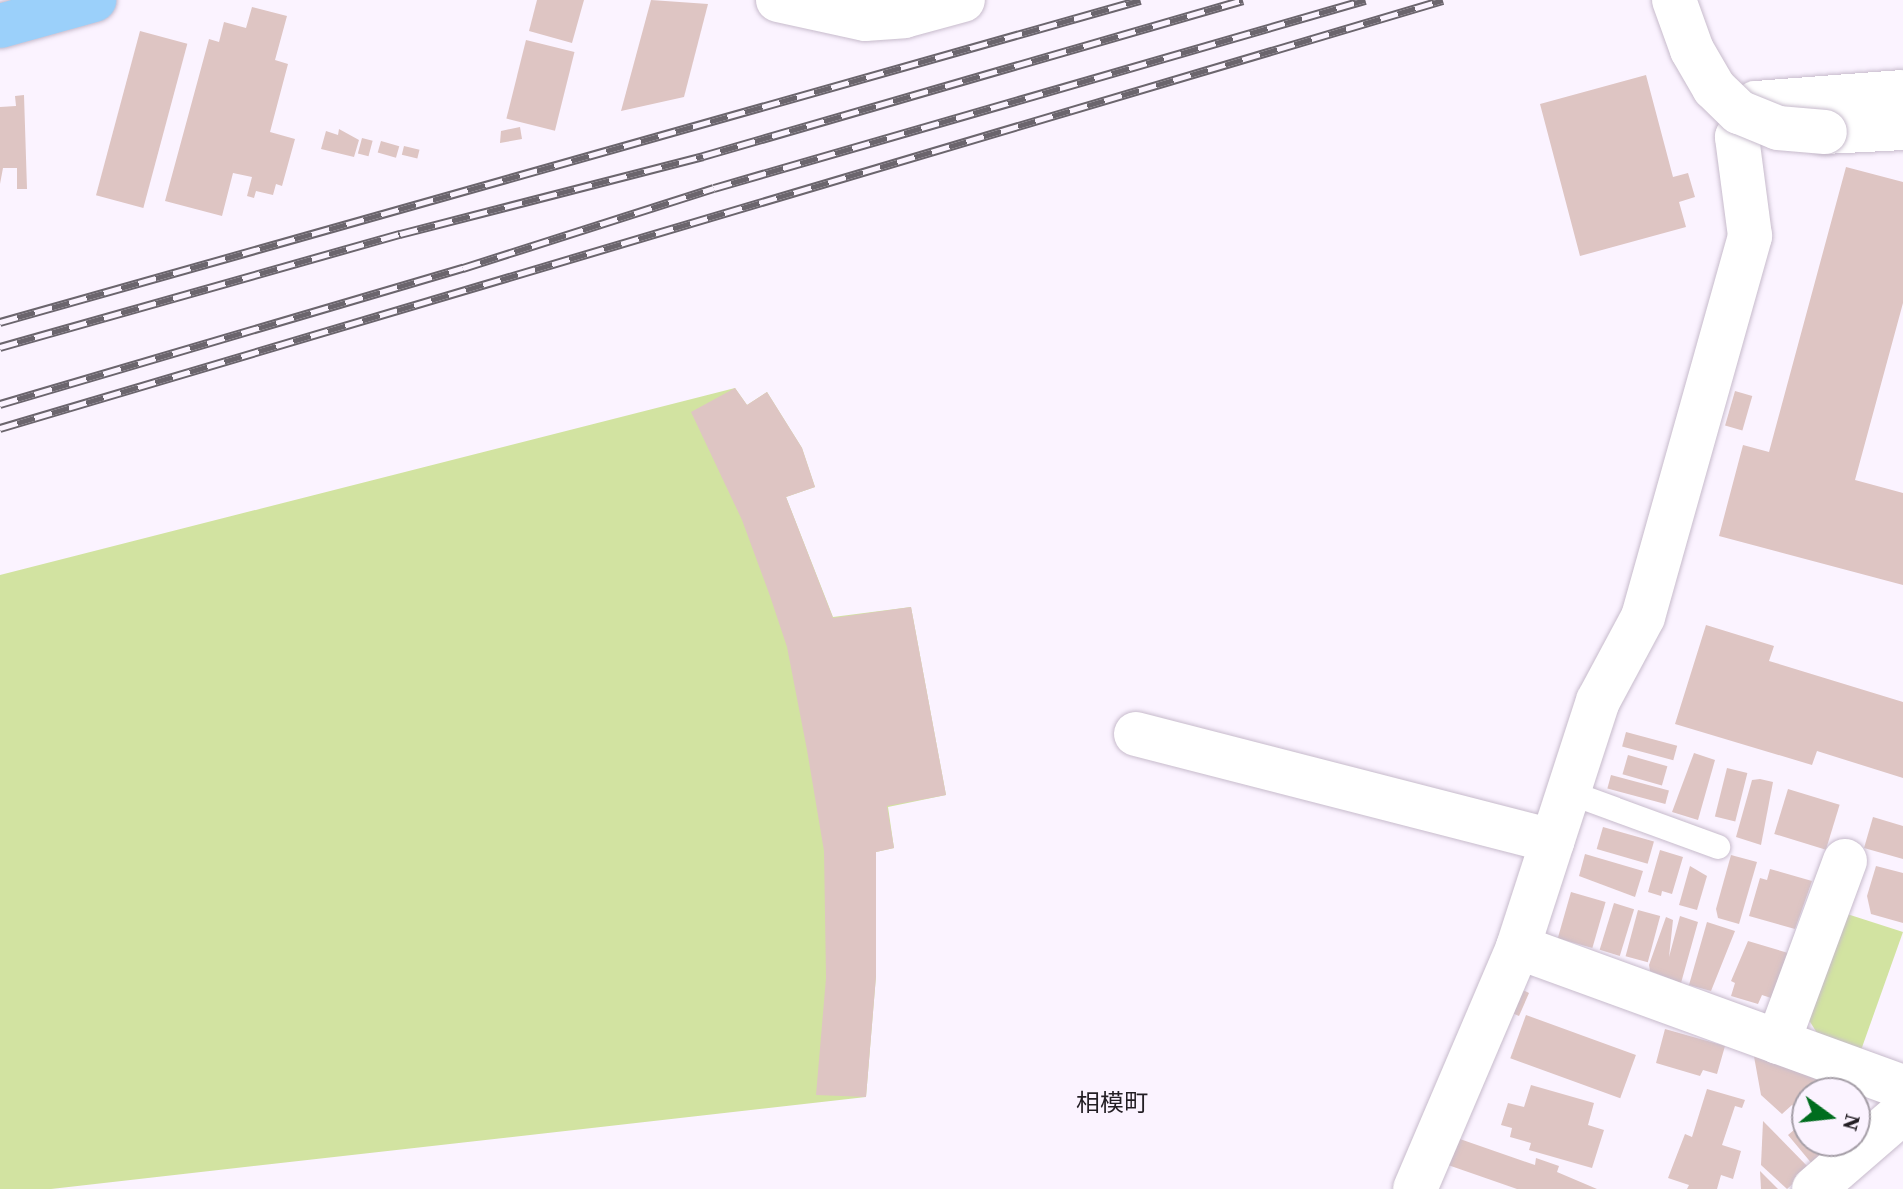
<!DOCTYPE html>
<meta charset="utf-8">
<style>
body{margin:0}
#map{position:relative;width:1903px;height:1189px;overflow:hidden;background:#fbf3ff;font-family:"Source Serif 4","Noto Sans JP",serif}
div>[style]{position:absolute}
.green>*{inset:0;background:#d2e3a1}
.building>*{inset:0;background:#dec5c3;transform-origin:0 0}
.roads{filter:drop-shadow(0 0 2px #c7bbcc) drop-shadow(0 0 2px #c7bbcc)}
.service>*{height:24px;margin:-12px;padding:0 12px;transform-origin:12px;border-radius:12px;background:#fff}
.minor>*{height:44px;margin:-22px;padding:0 22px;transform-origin:22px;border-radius:22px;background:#fff}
.trunk>*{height:44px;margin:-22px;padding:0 22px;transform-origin:22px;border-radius:22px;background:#9bd0fa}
.rail>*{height:9px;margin-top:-4.5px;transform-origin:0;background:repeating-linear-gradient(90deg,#fbf3ff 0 18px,#6b656d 0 36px);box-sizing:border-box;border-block:2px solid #6b656d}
.bridges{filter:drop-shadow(0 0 2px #c7bbcc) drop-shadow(0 0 2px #c7bbcc)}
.minor-bridge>*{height:44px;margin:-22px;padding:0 22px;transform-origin:22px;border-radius:22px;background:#fff}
span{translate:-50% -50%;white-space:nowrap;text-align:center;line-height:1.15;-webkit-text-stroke:6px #fbf3ff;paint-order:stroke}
.quarter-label{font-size:24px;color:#231e24}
.north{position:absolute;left:1791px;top:1077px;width:80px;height:80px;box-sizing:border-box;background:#fbf3ff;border:2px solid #a59ea7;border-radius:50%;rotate:105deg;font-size:22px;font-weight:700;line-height:32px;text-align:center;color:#231e24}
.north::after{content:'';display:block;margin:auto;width:28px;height:36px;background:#006d1e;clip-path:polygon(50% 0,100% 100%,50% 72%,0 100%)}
</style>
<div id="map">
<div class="green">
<i style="clip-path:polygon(735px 388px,747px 405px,767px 392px,802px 448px,815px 487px,786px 497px,833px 617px,911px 607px,946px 795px,888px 807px,894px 848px,876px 852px,876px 976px,866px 1097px,51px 1189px,0 1189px,0 575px)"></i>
<i style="clip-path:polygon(1844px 913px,1903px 932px,1860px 1053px,1822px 1041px,1807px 1017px)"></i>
</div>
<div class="building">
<i style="clip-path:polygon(537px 0,584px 0,572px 43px,529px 31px)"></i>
<i style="clip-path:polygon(651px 0,708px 4px,684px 97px,621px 111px)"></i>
<i style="clip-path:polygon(252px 7px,287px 16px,275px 60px,288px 64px,270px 132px,295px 139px,282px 186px,276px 184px,273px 195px,256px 191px,254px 198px,247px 196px,252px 177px,233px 173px,222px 216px,165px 201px,209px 39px,219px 42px,224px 22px,246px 28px)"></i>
<i style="left:140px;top:31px;width:49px;height:170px;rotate:15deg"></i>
<i style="left:526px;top:40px;width:50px;height:81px;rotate:14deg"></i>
<i style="clip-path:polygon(1646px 75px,1673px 177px,1688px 173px,1695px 197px,1679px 202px,1686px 227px,1580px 256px,1540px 104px)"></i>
<i style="clip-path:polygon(24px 95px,27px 189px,17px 189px,17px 168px,3px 168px,0 184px,0 107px,16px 106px,15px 96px)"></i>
<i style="clip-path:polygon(520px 127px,522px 139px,500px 143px,501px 131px)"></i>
<i style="clip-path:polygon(339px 129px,359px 140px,354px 157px,321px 149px,326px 131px,338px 135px)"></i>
<i style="left:362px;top:138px;width:11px;height:16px;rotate:15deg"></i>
<i style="left:381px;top:141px;width:19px;height:12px;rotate:16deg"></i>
<i style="left:404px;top:146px;width:16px;height:9px;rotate:14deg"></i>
<i style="clip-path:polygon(1846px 167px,1903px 182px,1903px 303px,1855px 480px,1903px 493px,1903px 585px,1719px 536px,1743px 445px,1769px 452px)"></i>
<i style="clip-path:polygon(735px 388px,747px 405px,767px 392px,802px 448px,815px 487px,786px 497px,833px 618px,911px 607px,946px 795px,887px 806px,894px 848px,876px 852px,876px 976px,866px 1097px,816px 1095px,826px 978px,824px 851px,807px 750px,787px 647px,770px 596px,742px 520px,691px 412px)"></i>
<i style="left:1735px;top:391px;width:18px;height:36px;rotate:16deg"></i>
<i style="clip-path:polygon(1706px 625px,1774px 646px,1769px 661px,1903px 702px,1903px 778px,1817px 751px,1812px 765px,1675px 724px)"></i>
<i style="left:1626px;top:732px;width:53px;height:15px;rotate:15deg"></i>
<i style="clip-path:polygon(1694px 753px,1715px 760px,1698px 820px,1672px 812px)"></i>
<i style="left:1628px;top:755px;width:41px;height:20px;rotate:16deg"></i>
<i style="left:1727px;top:768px;width:21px;height:50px;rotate:14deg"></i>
<i style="left:1611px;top:775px;width:60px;height:14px;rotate:15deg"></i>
<i style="clip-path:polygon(1760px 779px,1773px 782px,1761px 845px,1736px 837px,1752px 780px)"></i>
<i style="left:1788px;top:789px;width:54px;height:47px;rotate:17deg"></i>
<i style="clip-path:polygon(1873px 817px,1903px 826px,1903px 859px,1864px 848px)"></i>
<i style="left:1603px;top:827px;width:53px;height:23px;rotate:16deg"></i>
<i style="clip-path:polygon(1660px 850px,1683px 857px,1672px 894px,1662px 891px,1661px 896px,1648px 892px)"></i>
<i style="clip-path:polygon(1585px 854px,1643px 871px,1635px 897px,1579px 876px)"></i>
<i style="clip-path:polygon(1731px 855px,1757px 862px,1739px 924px,1718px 918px,1716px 909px)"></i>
<i style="clip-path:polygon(1690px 866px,1707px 876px,1697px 910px,1679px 905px)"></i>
<i style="clip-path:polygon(1876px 866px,1903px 873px,1903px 923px,1871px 914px,1867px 896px)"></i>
<i style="clip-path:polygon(1770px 869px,1812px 881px,1795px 929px,1749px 916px,1760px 878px,1767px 880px)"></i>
<i style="left:1571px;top:892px;width:36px;height:48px;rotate:16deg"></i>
<i style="left:1614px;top:903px;width:21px;height:49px;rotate:17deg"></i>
<i style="left:1638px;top:910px;width:23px;height:48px;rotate:15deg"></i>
<i style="clip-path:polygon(1680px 916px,1698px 922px,1681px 983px,1650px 971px,1649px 965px,1666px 917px,1673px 920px,1669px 957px)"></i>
<i style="clip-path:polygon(1707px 922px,1735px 931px,1711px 991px,1689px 985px)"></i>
<i style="clip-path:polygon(1748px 941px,1788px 953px,1774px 999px,1762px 995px,1758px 1004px,1731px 996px,1735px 983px,1731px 981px)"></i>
<i style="clip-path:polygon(1521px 989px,1529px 993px,1519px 1016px,1512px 1013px)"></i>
<i style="left:1526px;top:1015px;width:117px;height:46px;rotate:20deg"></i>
<i style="clip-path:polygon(1665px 1029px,1725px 1046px,1717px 1074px,1703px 1070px,1700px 1076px,1656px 1063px)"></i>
<i style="clip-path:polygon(1753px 1051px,1828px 1082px,1819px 1093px,1807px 1093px,1802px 1114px,1792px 1105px,1782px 1114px,1761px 1095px)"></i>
<i style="clip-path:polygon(1839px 1080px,1851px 1093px,1827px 1093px)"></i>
<i style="clip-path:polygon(1531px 1085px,1594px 1103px,1588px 1125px,1604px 1130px,1592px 1168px,1529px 1150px,1531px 1143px,1510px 1137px,1512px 1128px,1501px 1125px,1508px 1103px,1524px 1107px)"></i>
<i style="clip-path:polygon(1707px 1089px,1745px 1100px,1742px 1108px,1735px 1106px,1722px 1145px,1741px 1151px,1733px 1179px,1721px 1175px,1717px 1189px,1687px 1189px,1689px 1185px,1668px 1178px,1685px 1134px,1692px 1137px)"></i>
<i style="clip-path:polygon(1855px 1097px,1870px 1114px,1855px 1128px)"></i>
<i style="clip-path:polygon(1807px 1119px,1807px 1141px,1837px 1145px,1813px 1165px,1788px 1135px)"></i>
<i style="clip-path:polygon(1763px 1121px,1810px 1169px,1787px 1189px,1761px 1165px)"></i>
<i style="clip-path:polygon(1457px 1138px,1535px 1165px,1536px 1158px,1559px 1166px,1557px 1172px,1597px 1189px,1517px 1189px,1448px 1165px)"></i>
<i style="clip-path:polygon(1760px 1171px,1778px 1189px,1761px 1189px)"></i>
</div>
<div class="roads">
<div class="service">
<i style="left:1568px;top:792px;width:160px;rotate:20.1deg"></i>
</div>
<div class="minor">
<i style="left:778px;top:0;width:89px;rotate:12.3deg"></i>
<i style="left:865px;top:19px;width:39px;rotate:-4deg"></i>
<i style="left:904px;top:16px;width:61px;rotate:-15.2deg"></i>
<i style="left:1825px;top:132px;width:78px;rotate:-2.9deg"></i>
<i style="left:1136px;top:734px;width:430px;rotate:14.4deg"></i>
<i style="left:1518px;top:947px;width:410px;rotate:20deg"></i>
<i style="left:1778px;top:1042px;width:193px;rotate:-69.7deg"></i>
<i style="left:1415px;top:1189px;width:263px;rotate:-66.9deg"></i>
<i style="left:1518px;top:947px;width:259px;rotate:-72deg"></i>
<i style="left:1598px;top:701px;width:95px;rotate:-61.8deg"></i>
<i style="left:1643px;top:617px;width:396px;rotate:-74.3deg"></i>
<i style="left:1750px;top:236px;width:100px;rotate:-97.5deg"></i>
<i style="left:1737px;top:137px;width:39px;rotate:-61deg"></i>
<i style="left:1756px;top:103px;width:147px;rotate:-4.3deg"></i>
<i style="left:1814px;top:1189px;width:118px;rotate:-40.9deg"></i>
</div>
<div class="trunk">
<i style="left:0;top:26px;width:98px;rotate:-15.5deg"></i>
</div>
</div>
<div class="rail">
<i style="left:0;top:322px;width:1185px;rotate:-15.77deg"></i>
<i style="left:0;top:347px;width:416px;rotate:-15.8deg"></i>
<i style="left:400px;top:234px;width:313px;rotate:-14.4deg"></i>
<i style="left:703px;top:156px;width:562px;rotate:-16.11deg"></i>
<i style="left:0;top:404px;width:483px;rotate:-16.4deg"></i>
<i style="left:463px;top:268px;width:263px;rotate:-17.7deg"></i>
<i style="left:714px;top:188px;width:678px;rotate:-16.11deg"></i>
<i style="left:0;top:428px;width:1505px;rotate:-16.52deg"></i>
</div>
<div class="bridges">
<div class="minor-bridge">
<i style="left:1674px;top:0;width:53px;rotate:70.2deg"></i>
<i style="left:1692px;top:50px;width:44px;rotate:59.9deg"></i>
<i style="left:1714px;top:88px;width:35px;rotate:44deg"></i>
<i style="left:1739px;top:112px;width:42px;rotate:22.3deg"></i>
<i style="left:1778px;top:128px;width:47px;rotate:4.9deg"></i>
</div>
</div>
<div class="quarter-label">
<span style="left:1112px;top:1103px">相模町</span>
</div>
<div class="north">N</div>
</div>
